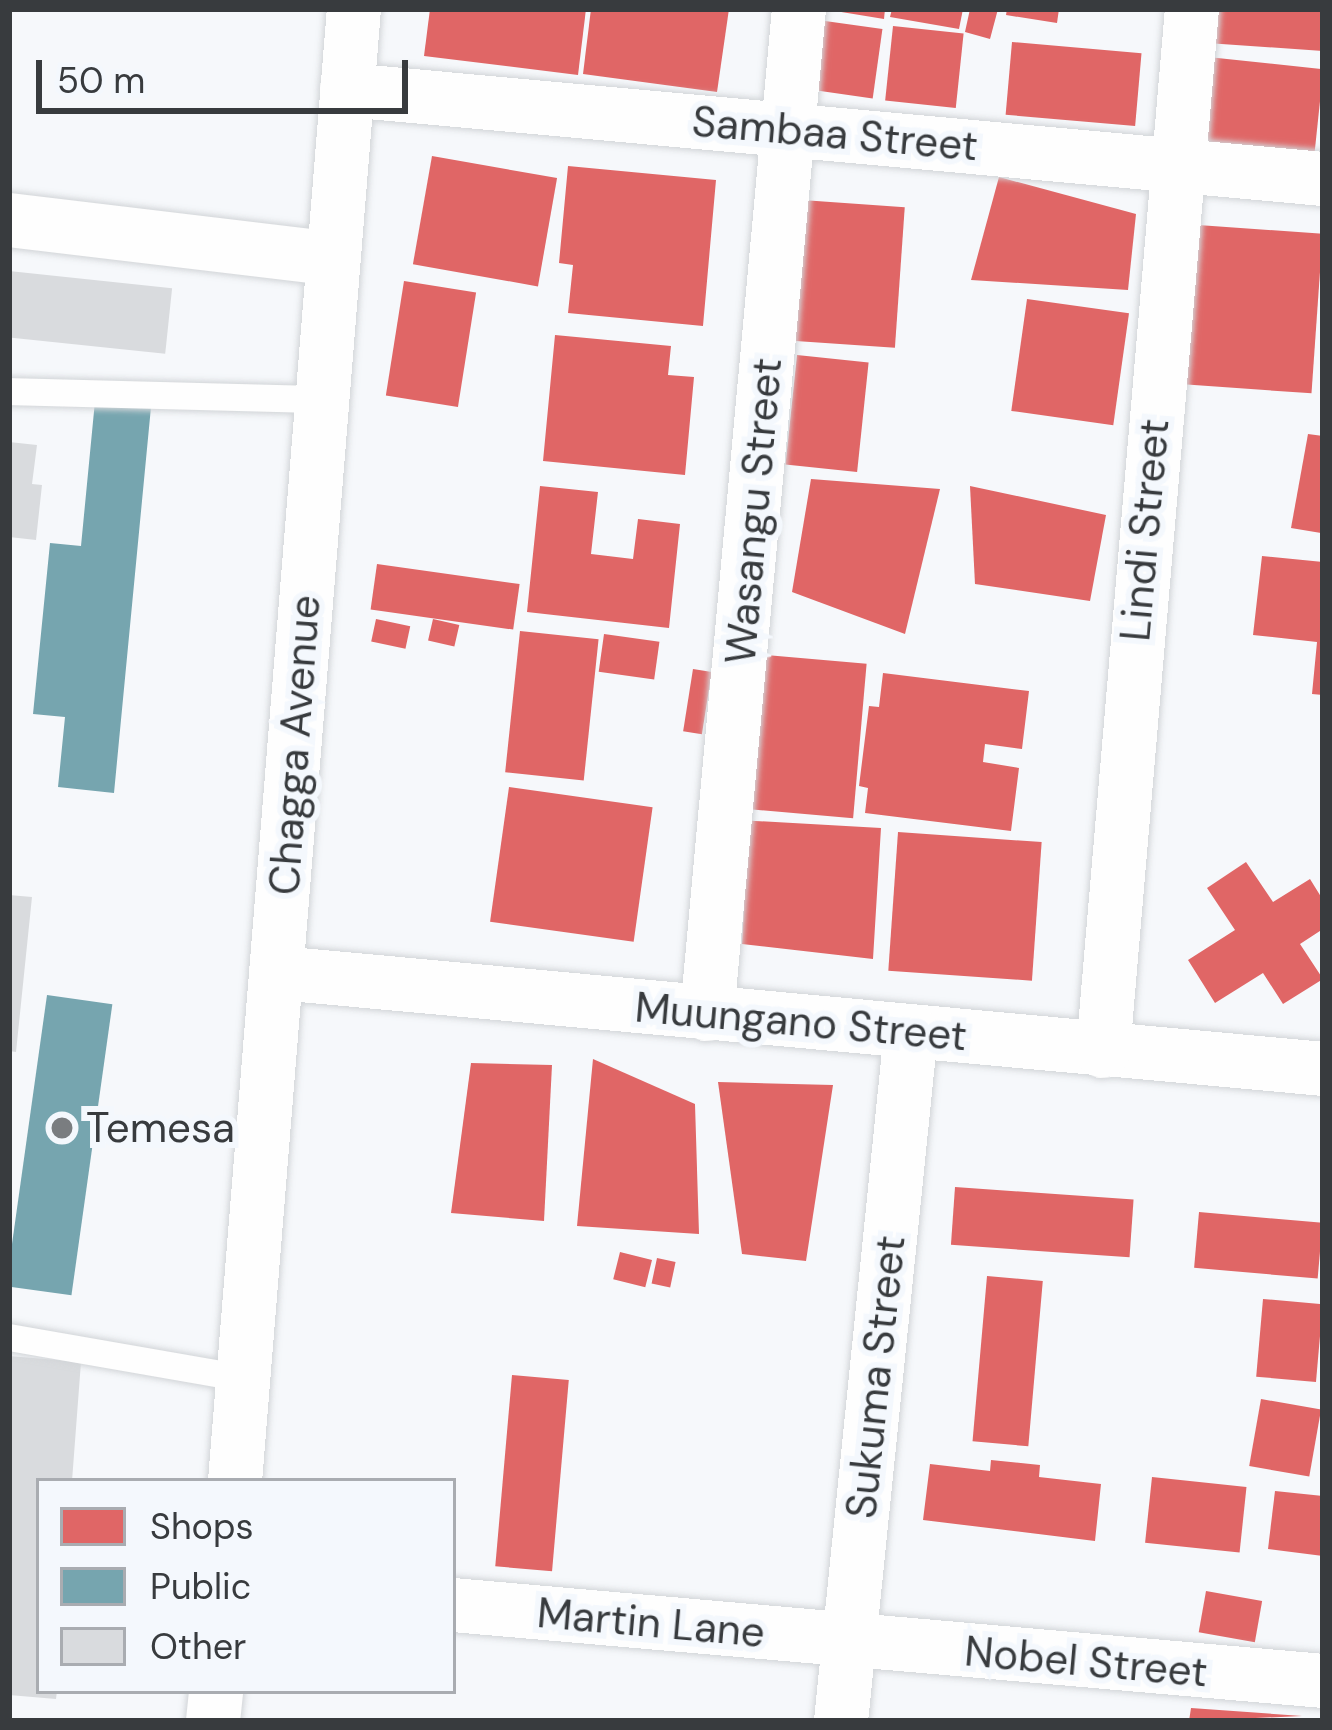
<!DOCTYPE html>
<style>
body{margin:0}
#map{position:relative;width:1332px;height:1730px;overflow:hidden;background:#f6f8fb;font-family:"DM Sans",sans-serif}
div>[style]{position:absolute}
.shops>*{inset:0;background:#e06666;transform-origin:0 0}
.public>*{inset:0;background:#76a5af;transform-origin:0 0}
.building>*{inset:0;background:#d9dbde;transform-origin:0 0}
.roads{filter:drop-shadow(0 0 3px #d2d5d8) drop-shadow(0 0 3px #d2d5d8)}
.lane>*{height:27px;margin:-13.5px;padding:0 13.5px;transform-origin:13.5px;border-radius:13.5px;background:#fefefe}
.street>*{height:54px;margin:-27px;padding:0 27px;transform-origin:27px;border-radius:27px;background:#fefefe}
.dots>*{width:33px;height:33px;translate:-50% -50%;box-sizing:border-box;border:6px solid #f4f8fd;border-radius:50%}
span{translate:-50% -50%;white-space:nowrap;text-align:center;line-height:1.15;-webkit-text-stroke:12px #f4f8fd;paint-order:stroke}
.street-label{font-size:42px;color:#383b3e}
.poi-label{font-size:42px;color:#383b3e}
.left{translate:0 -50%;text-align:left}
.frame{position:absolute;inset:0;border:12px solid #383b3e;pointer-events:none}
.legend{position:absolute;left:36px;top:1478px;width:420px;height:216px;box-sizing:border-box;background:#f4f8fd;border:3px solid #a9acb1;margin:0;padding:15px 21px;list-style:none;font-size:36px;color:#383b3e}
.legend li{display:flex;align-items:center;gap:24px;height:60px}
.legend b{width:60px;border:3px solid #a9acb1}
.scale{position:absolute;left:36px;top:60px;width:372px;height:54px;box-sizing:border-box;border:6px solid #383b3e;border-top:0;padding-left:15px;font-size:36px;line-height:42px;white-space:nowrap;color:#383b3e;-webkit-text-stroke:9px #f4f8fd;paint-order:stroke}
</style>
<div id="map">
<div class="shops">
<i style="clip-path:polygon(430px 9px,586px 9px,578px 75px,424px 56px)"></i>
<i style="clip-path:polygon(591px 9px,729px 9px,717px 92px,583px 74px)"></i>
<i style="clip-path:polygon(823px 9px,885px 9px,884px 19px)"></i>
<i style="clip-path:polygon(892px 9px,963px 9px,959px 29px,890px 17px)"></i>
<i style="clip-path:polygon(970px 9px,998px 9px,990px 39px,965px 32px)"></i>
<i style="clip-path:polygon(1007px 9px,1059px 9px,1057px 23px,1006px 15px)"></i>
<i style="clip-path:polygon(1210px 9px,1323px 9px,1323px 51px,1207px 43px)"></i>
<i style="left:825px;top:21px;width:58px;height:70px;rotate:8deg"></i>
<i style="left:893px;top:26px;width:71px;height:75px;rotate:6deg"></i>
<i style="left:1012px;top:42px;width:130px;height:73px;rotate:5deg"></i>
<i style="left:1208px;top:57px;width:116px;height:90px;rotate:6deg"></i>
<i style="left:432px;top:156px;width:127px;height:110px;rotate:10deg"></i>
<i style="clip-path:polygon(568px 166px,716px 180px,703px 326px,568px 313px,573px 265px,559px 263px)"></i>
<i style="clip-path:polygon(999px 177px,1136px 214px,1128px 290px,971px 280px)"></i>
<i style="left:802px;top:200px;width:103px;height:141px;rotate:4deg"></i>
<i style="left:1184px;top:224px;width:139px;height:160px;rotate:4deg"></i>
<i style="left:404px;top:281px;width:73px;height:116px;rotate:9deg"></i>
<i style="left:1027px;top:299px;width:103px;height:113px;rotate:8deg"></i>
<i style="clip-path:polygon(555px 335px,671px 346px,668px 375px,694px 377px,685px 475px,543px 461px)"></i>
<i style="left:797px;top:355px;width:72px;height:110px;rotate:6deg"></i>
<i style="clip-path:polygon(1308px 434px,1323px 436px,1321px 533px,1291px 528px)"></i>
<i style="clip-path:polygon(811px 479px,940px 489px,905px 634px,792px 592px)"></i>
<i style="clip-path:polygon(540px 486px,598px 492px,591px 554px,633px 559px,638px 519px,680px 524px,669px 628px,527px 612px)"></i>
<i style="clip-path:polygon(970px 486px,1106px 515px,1090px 601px,975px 584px)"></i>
<i style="clip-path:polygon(1262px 556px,1323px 562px,1323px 695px,1312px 694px,1317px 642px,1253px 635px)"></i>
<i style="left:377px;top:564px;width:144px;height:46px;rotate:8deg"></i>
<i style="left:376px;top:619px;width:35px;height:23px;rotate:12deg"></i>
<i style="left:433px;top:619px;width:27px;height:22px;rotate:13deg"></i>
<i style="left:520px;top:631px;width:79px;height:142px;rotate:6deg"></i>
<i style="left:604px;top:634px;width:56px;height:38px;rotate:8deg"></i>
<i style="left:766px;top:655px;width:101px;height:155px;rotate:5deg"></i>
<i style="left:693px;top:669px;width:19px;height:63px;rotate:9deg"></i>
<i style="clip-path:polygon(883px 673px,1029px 691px,1022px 749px,985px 744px,983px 762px,1019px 768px,1011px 831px,865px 813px,868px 788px,859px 786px,869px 706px,879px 707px)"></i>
<i style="left:509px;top:787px;width:145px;height:136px;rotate:8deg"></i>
<i style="clip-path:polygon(739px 820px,881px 828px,873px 959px,742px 944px,744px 907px,734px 907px)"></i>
<i style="left:898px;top:832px;width:144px;height:139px;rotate:4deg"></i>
<i style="clip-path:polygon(1246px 862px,1273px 902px,1310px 879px,1323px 900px,1323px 929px,1300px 944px,1323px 979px,1283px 1004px,1263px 973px,1215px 1003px,1188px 960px,1235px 930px,1207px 888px)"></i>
<i style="clip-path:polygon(593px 1059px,695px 1104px,699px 1234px,577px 1226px)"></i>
<i style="clip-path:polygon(471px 1063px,552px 1065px,544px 1221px,451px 1213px)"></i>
<i style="clip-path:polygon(718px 1082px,833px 1085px,806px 1261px,742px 1254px)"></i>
<i style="left:955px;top:1187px;width:179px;height:58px;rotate:4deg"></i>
<i style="left:1199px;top:1212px;width:124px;height:56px;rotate:5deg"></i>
<i style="left:620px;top:1252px;width:33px;height:28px;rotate:14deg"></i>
<i style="left:657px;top:1258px;width:19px;height:26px;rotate:12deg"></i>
<i style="left:987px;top:1276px;width:56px;height:166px;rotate:5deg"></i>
<i style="left:1263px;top:1299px;width:60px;height:78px;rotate:5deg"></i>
<i style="left:512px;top:1375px;width:57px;height:192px;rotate:5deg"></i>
<i style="left:1261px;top:1399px;width:61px;height:68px;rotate:10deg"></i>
<i style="clip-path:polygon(991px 1460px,1040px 1465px,1039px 1477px,1101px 1484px,1095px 1541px,923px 1520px,930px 1464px,990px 1471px)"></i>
<i style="left:1152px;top:1477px;width:95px;height:66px;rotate:6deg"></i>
<i style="clip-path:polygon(1275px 1491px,1323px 1496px,1323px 1556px,1268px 1549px)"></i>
<i style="left:1206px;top:1591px;width:57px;height:42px;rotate:10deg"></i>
<i style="clip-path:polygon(1191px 1708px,1302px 1716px,1189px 1721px)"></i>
</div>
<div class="public">
<i style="clip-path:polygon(95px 401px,151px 407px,114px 793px,58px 787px,65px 717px,33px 714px,50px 543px,81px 546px)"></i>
<i style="left:47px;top:995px;width:66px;height:294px;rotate:8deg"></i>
</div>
<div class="building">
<i style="left:9px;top:271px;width:164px;height:66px;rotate:6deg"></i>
<i style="clip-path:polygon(9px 442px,37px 445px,32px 484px,42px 485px,36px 540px,9px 537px)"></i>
<i style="clip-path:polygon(9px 895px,32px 897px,16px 1052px,9px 1051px)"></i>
<i style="clip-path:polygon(9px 1356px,81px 1362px,72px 1481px,39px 1481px,39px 1691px,57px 1691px,56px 1699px,9px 1695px)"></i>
</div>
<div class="roads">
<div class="lane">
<i style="left:9px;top:391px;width:312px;rotate:1.5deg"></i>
<i style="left:9px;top:1337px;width:238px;rotate:9.9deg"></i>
</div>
<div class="street">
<i style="left:347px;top:90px;width:980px;rotate:5.21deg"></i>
<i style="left:9px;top:220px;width:323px;rotate:6.8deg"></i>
<i style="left:279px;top:973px;width:1048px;rotate:5.25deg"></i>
<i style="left:707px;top:1014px;width:1009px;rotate:-84.77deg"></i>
<i style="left:1103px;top:1051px;width:1046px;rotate:-85.12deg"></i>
<i style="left:235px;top:1481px;width:1477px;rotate:-85.38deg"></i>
<i style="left:453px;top:1605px;width:873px;rotate:4.99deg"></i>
<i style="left:213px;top:1721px;width:30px;rotate:-84deg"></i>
<i style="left:841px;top:1721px;width:693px;rotate:-84.2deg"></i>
</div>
</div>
<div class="dots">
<i style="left:62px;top:1128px;background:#7a7d80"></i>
</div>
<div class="street-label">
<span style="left:835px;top:134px;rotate:5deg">Sambaa Street</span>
<span style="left:754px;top:511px;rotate:-85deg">Wasangu Street</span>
<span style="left:1145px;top:530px;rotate:-85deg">Lindi Street</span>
<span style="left:295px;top:745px;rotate:-86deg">Chagga Avenue</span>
<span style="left:801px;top:1022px;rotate:5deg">Muungano Street</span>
<span style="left:876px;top:1377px;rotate:-84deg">Sukuma Street</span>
<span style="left:651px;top:1623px;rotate:5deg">Martin Lane</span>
<span style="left:1086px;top:1662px;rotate:5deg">Nobel Street</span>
</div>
<div class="poi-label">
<span class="left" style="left:86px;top:1128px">Temesa</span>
</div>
<div class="frame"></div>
<ul class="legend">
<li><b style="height:33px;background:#e06666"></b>Shops</li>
<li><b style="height:33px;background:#76a5af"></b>Public</li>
<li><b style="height:33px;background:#d9dbde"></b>Other</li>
</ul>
<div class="scale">50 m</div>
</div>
